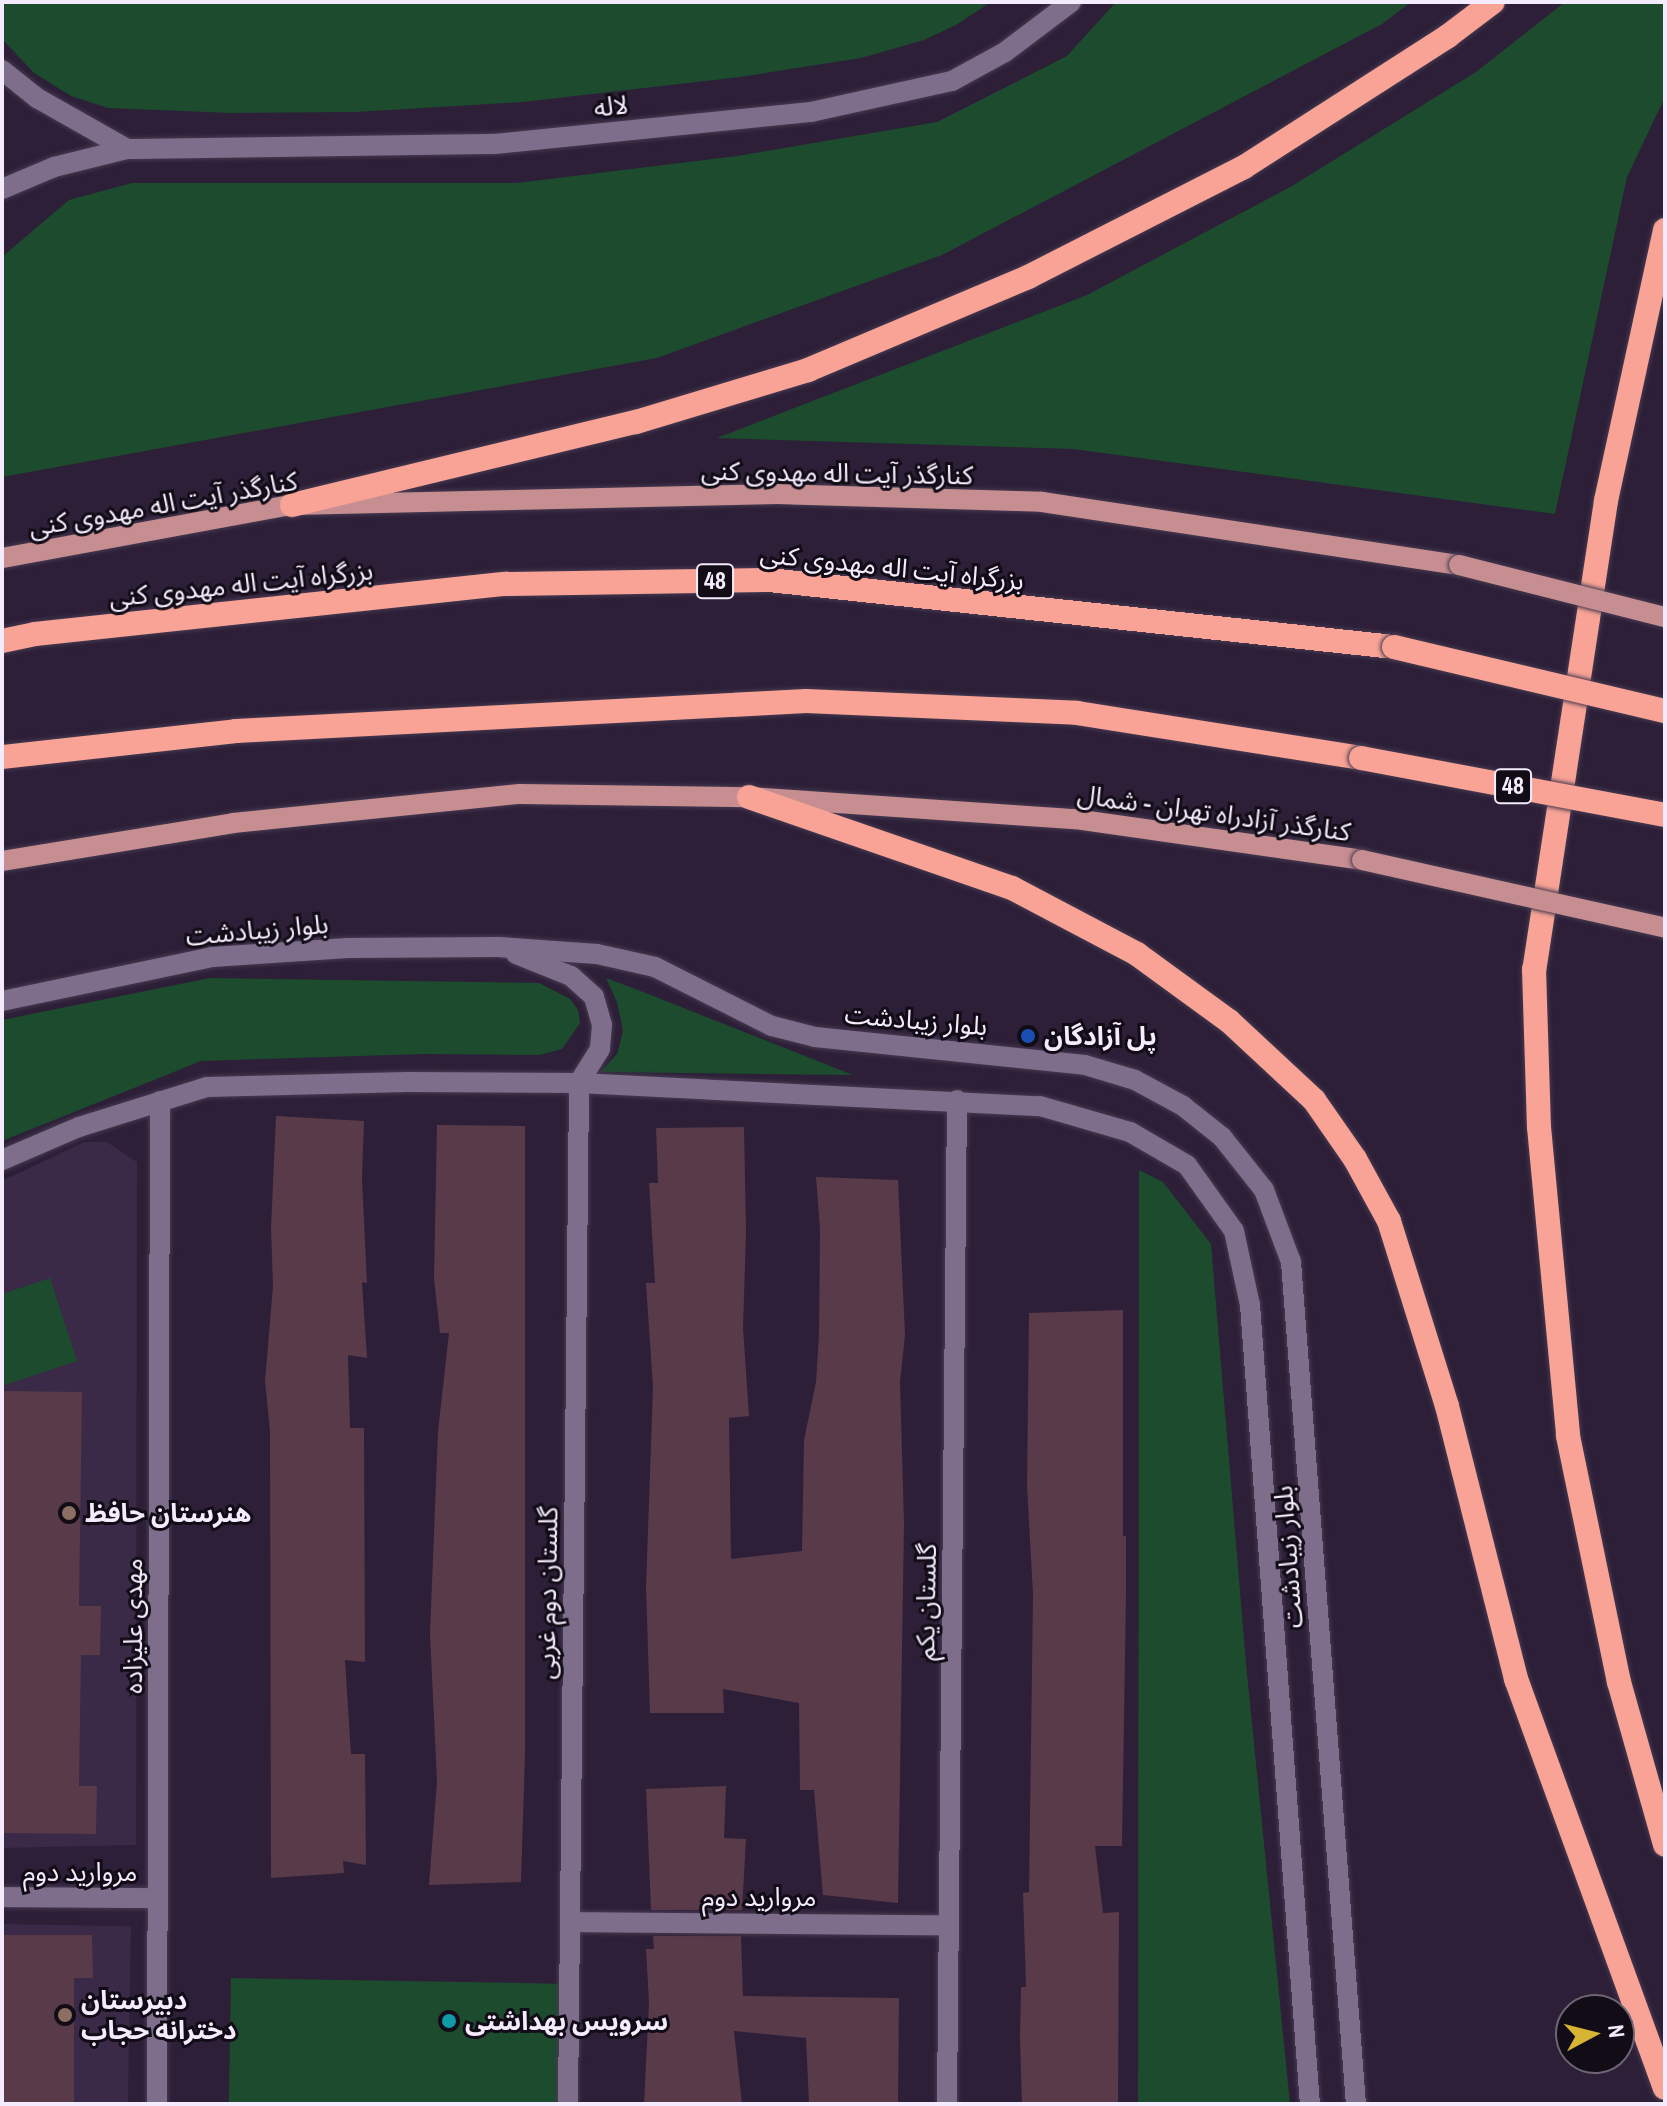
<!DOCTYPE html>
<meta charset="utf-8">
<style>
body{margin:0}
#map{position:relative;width:1667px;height:2106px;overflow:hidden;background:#2d1f38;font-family:"Archivo Narrow","Noto Sans Arabic",sans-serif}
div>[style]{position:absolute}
.built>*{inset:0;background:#3a2947;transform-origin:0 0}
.green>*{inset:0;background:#1c4b2e;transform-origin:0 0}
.building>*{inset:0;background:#593a49}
.roads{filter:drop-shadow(0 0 2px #463a50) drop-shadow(0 0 2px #463a50)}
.street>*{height:20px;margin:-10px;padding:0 10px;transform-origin:10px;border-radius:10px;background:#7e6e8c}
.secondary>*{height:20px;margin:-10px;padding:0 10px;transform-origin:10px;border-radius:10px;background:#7e6e8c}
.primary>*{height:20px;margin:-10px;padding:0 10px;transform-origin:10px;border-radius:10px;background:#c78e91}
.highway>*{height:24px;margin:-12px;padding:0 12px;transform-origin:12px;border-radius:12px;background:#f8a395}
.bridges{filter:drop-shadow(0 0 2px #463a50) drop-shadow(0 0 2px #463a50)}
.primary-bridge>*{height:20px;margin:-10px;padding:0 10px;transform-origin:10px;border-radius:10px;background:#c78e91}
.highway-bridge>*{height:24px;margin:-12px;padding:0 12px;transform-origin:12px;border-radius:12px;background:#f8a395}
.dots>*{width:22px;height:22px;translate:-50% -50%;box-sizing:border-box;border:4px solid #120c17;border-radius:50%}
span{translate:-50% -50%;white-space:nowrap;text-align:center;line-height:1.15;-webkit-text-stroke:6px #120c17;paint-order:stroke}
.shield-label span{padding:2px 6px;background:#120c17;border:2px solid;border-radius:6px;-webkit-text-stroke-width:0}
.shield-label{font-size:24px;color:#f4ebfc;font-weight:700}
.street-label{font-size:26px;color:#f4ebfc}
.poi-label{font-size:26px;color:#f4ebfc;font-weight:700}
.left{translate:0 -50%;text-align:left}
.frame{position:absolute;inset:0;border:4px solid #f4ebfc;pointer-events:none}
.north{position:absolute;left:1555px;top:1994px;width:80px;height:80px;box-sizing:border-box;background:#120c17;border:2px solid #6c6573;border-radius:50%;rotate:83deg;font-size:22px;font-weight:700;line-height:32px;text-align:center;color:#f4ebfc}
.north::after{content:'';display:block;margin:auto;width:28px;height:36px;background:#d8b434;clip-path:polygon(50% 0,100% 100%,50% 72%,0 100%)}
</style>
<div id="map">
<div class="built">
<i style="clip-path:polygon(84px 1142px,107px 1142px,137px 1162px,136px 1845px,2px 1848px,2px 1181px)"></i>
<i style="left:2px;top:1924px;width:129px;height:180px;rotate:1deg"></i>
</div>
<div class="green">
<i style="clip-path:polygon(2px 2px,991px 2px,956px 25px,924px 40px,861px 58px,740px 77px,523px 102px,356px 112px,231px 113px,108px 108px,71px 96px,34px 73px,3px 40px)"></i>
<i style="clip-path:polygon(1116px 2px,1411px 2px,1382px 24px,942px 255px,657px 358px,2px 477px,2px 257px,69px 200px,132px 183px,517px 183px,737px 156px,937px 122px,1067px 56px)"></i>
<i style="clip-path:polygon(1565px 2px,1665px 2px,1665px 97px,1627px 177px,1555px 514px,1073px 449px,717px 438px,1087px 295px,1292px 186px,1476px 72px)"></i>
<i style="clip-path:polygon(210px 978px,539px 983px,570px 999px,578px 1010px,580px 1023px,562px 1049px,539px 1055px,424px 1054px,201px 1061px,2px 1141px,2px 1020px)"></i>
<i style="clip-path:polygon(606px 978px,638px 990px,853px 1075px,600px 1072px,617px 1054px,623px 1031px,617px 1002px)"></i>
<i style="clip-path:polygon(1139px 1170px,1163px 1182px,1211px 1244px,1246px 1663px,1290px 2104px,1138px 2104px)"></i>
<i style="clip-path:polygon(50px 1278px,77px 1361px,2px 1386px,2px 1294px)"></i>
<i style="left:231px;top:1978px;width:341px;height:126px;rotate:1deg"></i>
</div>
<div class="building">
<i style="clip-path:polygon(276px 1116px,364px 1121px,362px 1179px,367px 1283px,362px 1282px,367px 1358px,348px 1355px,350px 1428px,364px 1428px,365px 1662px,345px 1660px,351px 1754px,365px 1754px,366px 1865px,343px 1861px,344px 1873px,271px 1878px,270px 1431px,265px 1381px,273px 1286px,271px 1228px)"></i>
<i style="clip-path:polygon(437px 1125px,525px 1126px,525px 1755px,521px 1882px,429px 1885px,437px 1781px,430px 1634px,438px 1431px,449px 1333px,440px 1333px,434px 1278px)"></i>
<i style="clip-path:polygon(744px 1127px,746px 1232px,743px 1328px,749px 1416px,729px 1418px,731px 1559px,802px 1551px,804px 1440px,816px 1382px,819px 1335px,820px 1229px,816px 1177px,898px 1180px,905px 1335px,900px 1382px,904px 1524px,898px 1903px,823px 1895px,814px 1790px,800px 1790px,799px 1703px,723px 1689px,724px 1713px,650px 1713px,646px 1587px,653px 1388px,646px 1283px,655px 1283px,649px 1183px,658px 1183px,656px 1128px)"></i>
<i style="clip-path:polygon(1123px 1310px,1123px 1536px,1126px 1536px,1126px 1594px,1122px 1846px,1095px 1846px,1103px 1913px,1119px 1912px,1118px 2104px,1022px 2104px,1020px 2038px,1021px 1987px,1026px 1987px,1023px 1893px,1029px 1892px,1033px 1594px,1027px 1485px,1029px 1313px)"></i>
<i style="clip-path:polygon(2px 1391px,82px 1392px,79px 1606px,101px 1606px,100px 1655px,81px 1655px,79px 1786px,97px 1786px,96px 1834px,2px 1833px)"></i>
<i style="clip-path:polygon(726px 1786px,724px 1838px,746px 1839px,742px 1910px,651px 1910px,646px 1789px)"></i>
<i style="clip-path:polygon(2px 1935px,92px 1935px,93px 1978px,74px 1978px,74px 2104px,2px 2104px)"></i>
<i style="clip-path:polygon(653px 1936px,741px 1936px,743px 1996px,899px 1998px,898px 2104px,809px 2104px,806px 2038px,734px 2031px,742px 2104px,644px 2104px,649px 2003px,646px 1949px,654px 1949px)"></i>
</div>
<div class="roads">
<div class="street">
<i style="left:2px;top:1897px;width:156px;rotate:0.4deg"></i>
<i style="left:570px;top:1922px;width:378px;rotate:0.5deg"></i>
<i style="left:568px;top:2104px;width:1021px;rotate:-89.38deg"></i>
<i style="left:947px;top:2104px;width:1004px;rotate:-89.43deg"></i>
</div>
<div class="secondary">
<i style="left:2px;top:70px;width:45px;rotate:38.7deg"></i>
<i style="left:37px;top:98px;width:103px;rotate:29.5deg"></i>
<i style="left:2px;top:189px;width:56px;rotate:-22.9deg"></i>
<i style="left:54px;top:167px;width:75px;rotate:-13.9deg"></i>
<i style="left:127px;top:149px;width:368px;rotate:-0.8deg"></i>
<i style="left:495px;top:144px;width:318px;rotate:-5.8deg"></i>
<i style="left:811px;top:112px;width:144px;rotate:-12.4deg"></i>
<i style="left:952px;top:81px;width:60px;rotate:-28.7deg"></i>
<i style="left:1005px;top:52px;width:83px;rotate:-37.1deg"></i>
<i style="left:516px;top:954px;width:59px;rotate:21.8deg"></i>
<i style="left:571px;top:976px;width:31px;rotate:42deg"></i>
<i style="left:594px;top:997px;width:29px;rotate:74deg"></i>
<i style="left:602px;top:1025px;width:24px;rotate:95deg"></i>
<i style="left:600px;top:1049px;width:40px;rotate:122deg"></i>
<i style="left:2px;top:1001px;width:215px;rotate:-11.8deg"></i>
<i style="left:212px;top:957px;width:136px;rotate:-3.8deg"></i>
<i style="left:348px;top:948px;width:150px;rotate:-0.4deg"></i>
<i style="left:498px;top:947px;width:99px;rotate:4deg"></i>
<i style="left:597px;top:954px;width:59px;rotate:12.6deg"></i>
<i style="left:655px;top:967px;width:131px;rotate:26.8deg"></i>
<i style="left:772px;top:1026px;width:44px;rotate:14.3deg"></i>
<i style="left:815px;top:1037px;width:271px;rotate:5.9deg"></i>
<i style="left:1085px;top:1065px;width:52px;rotate:16.7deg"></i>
<i style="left:1135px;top:1080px;width:55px;rotate:28.4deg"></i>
<i style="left:1183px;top:1106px;width:50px;rotate:38.5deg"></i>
<i style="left:1222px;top:1137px;width:68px;rotate:51.6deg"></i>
<i style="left:1264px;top:1190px;width:77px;rotate:69.4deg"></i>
<i style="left:1291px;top:1262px;width:845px;rotate:85.59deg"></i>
<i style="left:2px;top:1160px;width:84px;rotate:-23.2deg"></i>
<i style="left:79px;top:1127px;width:134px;rotate:-17.4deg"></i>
<i style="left:207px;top:1087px;width:200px;rotate:-1.4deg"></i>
<i style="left:407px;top:1082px;width:172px;rotate:0.3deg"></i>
<i style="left:579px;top:1083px;width:462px;rotate:2.9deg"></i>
<i style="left:1040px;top:1106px;width:94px;rotate:16.1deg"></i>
<i style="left:1130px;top:1132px;width:66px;rotate:30.1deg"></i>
<i style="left:1187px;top:1165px;width:81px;rotate:54.5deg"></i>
<i style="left:1234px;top:1231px;width:76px;rotate:77.8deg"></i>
<i style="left:1250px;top:1305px;width:801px;rotate:85.71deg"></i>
<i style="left:157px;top:2104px;width:1003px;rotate:-89.83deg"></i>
</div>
<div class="primary">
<i style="left:2px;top:558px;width:295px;rotate:-10.4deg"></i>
<i style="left:292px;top:505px;width:486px;rotate:-1.3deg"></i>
<i style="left:778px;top:494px;width:264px;rotate:1.7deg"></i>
<i style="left:1042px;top:502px;width:422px;rotate:8.6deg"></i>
<i style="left:2px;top:861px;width:234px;rotate:-9.3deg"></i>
<i style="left:233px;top:823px;width:288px;rotate:-5.8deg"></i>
<i style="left:520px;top:794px;width:229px;rotate:0.8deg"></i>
<i style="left:749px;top:797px;width:327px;rotate:3.9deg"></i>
<i style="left:1075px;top:819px;width:290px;rotate:8.1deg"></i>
</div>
<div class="highway">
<i style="left:1665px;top:230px;width:277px;rotate:102.3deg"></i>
<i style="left:1606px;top:501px;width:474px;rotate:98.7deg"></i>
<i style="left:1534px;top:969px;width:158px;rotate:88.2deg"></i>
<i style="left:1539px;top:1127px;width:310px;rotate:84.6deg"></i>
<i style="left:1568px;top:1436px;width:251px;rotate:78.3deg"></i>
<i style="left:1619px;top:1682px;width:169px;rotate:74.2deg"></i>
<i style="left:292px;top:505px;width:354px;rotate:-13.6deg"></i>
<i style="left:636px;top:422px;width:180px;rotate:-16.8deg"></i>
<i style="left:808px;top:370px;width:239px;rotate:-22.9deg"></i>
<i style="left:1028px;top:277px;width:242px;rotate:-27deg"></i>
<i style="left:1244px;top:167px;width:242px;rotate:-32.7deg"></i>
<i style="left:1448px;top:36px;width:56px;rotate:-37.1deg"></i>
<i style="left:2px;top:641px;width:34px;rotate:-12deg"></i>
<i style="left:35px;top:634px;width:474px;rotate:-6.1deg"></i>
<i style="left:506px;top:584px;width:263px;rotate:-0.9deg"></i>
<i style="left:769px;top:580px;width:629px;rotate:6.12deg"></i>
<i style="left:2px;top:757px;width:235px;rotate:-6.3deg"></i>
<i style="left:236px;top:731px;width:571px;rotate:-3.01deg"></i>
<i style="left:806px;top:701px;width:271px;rotate:2.5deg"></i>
<i style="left:1077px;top:713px;width:288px;rotate:9deg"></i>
<i style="left:749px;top:797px;width:278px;rotate:19.1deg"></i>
<i style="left:1012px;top:888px;width:141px;rotate:27.8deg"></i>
<i style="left:1137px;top:954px;width:114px;rotate:36.1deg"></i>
<i style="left:1229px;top:1021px;width:116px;rotate:42.9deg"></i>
<i style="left:1314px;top:1100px;width:72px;rotate:55.2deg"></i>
<i style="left:1355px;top:1159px;width:71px;rotate:61.3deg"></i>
<i style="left:1389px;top:1221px;width:194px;rotate:72.6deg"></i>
<i style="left:1447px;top:1406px;width:282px;rotate:75.8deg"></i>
<i style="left:1516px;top:1679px;width:435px;rotate:70deg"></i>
</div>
</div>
<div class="bridges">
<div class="primary-bridge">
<i style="left:1459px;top:565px;width:212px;rotate:14.2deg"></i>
<i style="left:1362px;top:860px;width:311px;rotate:12.6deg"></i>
</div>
<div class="highway-bridge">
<i style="left:1394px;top:647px;width:278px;rotate:13.3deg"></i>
<i style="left:1361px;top:758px;width:309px;rotate:10.6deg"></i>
</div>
</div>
<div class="dots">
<i style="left:1028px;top:1036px;background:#1a4fb4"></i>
<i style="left:69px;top:1513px;background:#8d6e63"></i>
<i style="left:65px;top:2015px;background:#8d6e63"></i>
<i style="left:449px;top:2021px;background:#0f9aa8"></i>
</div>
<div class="shield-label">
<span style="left:715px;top:581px">48</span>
<span style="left:1513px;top:786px">48</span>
</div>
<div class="street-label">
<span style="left:611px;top:106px;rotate:-6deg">لاله</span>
<span style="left:837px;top:473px;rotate:1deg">کنارگذر آیت اله مهدوی کنی</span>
<span style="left:163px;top:504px;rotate:-10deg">کنارگذر آیت اله مهدوی کنی</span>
<span style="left:892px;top:567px;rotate:6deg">بزرگراه آیت اله مهدوی کنی</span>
<span style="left:241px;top:584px;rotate:-6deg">بزرگراه آیت اله مهدوی کنی</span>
<span style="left:1214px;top:813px;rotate:8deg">کنارگذر آزادراه تهران - شمال</span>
<span style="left:257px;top:930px;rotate:-5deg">بلوار زیبادشت</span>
<span style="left:916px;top:1020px;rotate:5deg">بلوار زیبادشت</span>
<span style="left:1288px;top:1557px;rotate:-94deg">بلوار زیبادشت</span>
<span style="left:547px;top:1593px;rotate:-89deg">گلستان دوم غربی</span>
<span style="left:926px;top:1602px;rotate:-89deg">گلستان یکم</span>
<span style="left:133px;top:1626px;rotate:-90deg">مهدی علیزاده</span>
<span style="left:80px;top:1872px">مروارید دوم</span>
<span style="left:759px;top:1897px">مروارید دوم</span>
</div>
<div class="poi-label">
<span class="left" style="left:1044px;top:1036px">پل آزادگان</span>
<span class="left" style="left:85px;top:1513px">هنرستان حافظ</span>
<span class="left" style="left:81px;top:2015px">دبیرستان<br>دخترانه حجاب</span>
<span class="left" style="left:465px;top:2021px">سرویس بهداشتی</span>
</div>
<div class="frame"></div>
<div class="north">N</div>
</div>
